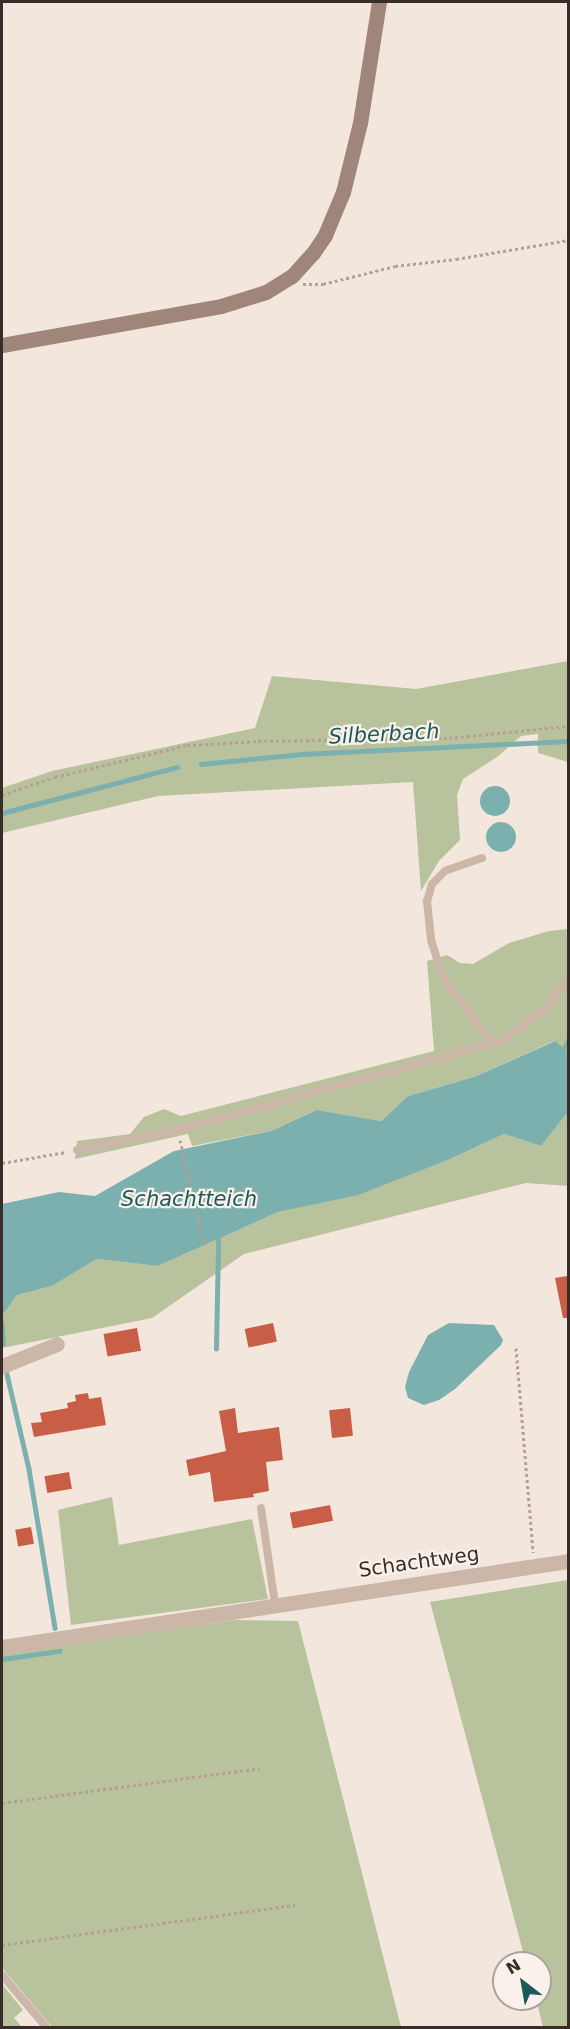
<!DOCTYPE html>
<style>
body{margin:0}
#map{position:relative;width:570px;height:2029px;overflow:hidden;background:#f3e7dd;font-family:"DejaVu Sans",sans-serif}
div>[style]{position:absolute}
.green>*{inset:0;background:#b8c29c}
.water>*{inset:0;background:#7bb0af}
.round{border-radius:50%}
.stream>*{height:4.5px;margin:-2.25px;padding:0 2.25px;transform-origin:2.25px;border-radius:2.25px;background:#7bb0af}
.building>*{inset:0;background:#c85e46;transform-origin:0 0}
.path>*{height:3px;margin-top:-1.5px;transform-origin:0;background:repeating-linear-gradient(90deg,#b7a093 0 3px,transparent 0 6px)}
.lane>*{height:8px;margin:-4px;padding:0 4px;transform-origin:4px;border-radius:4px;background:#cbb6a8}
.street>*{height:15px;margin:-7.5px;padding:0 7.5px;transform-origin:7.5px;border-radius:7.5px;background:#cbb6a8}
.secondary>*{height:15px;margin:-7.5px;padding:0 7.5px;transform-origin:7.5px;border-radius:7.5px;background:#9f857a}
span{translate:-50% -50%;white-space:nowrap;text-align:center;line-height:1.15;-webkit-text-stroke:4.5px #faf2ea;paint-order:stroke}
.street-label{font-size:20px;color:#382d29}
.water-label{font-size:21px;color:#1d5a5b;font-style:italic}
.frame{position:absolute;inset:0;border:3px solid #382d29;pointer-events:none}
.north{position:absolute;left:492px;top:1951px;width:60px;height:60px;box-sizing:border-box;background:#faf2ea;border:2px solid #aca39d;border-radius:50%;rotate:329deg;font-size:16px;font-weight:700;line-height:24px;text-align:center;color:#382d29}
.north::after{content:'';display:block;margin:auto;width:21px;height:27px;background:#1d5a5b;clip-path:polygon(50% 0,100% 100%,50% 72%,0 100%)}
</style>
<div id="map">
<div class="green">
<i style="clip-path:polygon(568px 661px,568px 762px,538px 753px,538px 734px,521px 736px,497px 757px,463px 779px,457px 795px,460px 840px,439px 861px,421px 891px,413px 782px,158px 796px,2px 833px,2px 788px,52px 771px,255px 728px,272px 676px,416px 689px)"></i>
<i style="clip-path:polygon(568px 929px,568px 1052px,554px 1041px,474px 1077px,408px 1096px,381px 1121px,317px 1110px,271px 1131px,192px 1146px,188px 1134px,75px 1159px,77px 1141px,130px 1134px,144px 1117px,164px 1109px,181px 1116px,434px 1051px,427px 961px,447px 955px,460px 963px,473px 964px,509px 943px,549px 931px)"></i>
<i style="clip-path:polygon(568px 1112px,568px 1186px,526px 1183px,244px 1254px,152px 1318px,2px 1348px,2px 1316px,17px 1295px,52px 1286px,97px 1259px,158px 1266px,278px 1212px,358px 1194px,448px 1160px,504px 1134px,541px 1146px)"></i>
<i style="clip-path:polygon(112px 1497px,119px 1545px,252px 1519px,268px 1599px,71px 1625px,58px 1510px)"></i>
<i style="clip-path:polygon(568px 1580px,568px 2027px,543px 2027px,536px 1999px,540px 1999px,540px 1963px,526px 1963px,430px 1602px)"></i>
<i style="clip-path:polygon(235px 1620px,298px 1621px,401px 2027px,52px 2027px,2px 1968px,2px 1653px)"></i>
<i style="clip-path:polygon(2px 1984px,23px 2010px,14px 2018px,22px 2027px,2px 2027px)"></i>
</div>
<div class="water">
<i class="round" style="left:480px;top:786px;width:30px;height:30px"></i>
<i class="round" style="left:486px;top:822px;width:30px;height:30px"></i>
<i style="clip-path:polygon(555px 1041px,568px 1052px,568px 1112px,541px 1146px,504px 1134px,448px 1160px,358px 1195px,278px 1212px,158px 1266px,97px 1259px,52px 1286px,17px 1295px,2px 1316px,2px 1204px,59px 1192px,95px 1196px,174px 1151px,271px 1131px,317px 1110px,381px 1121px,408px 1096px,474px 1077px)"></i>
<i style="clip-path:polygon(449px 1323px,494px 1325px,503px 1340px,501px 1345px,455px 1389px,439px 1400px,424px 1405px,408px 1398px,405px 1387px,409px 1372px,428px 1335px)"></i>
</div>
<div class="stream">
<i style="left:201px;top:764px;width:101px;rotate:-5.7deg"></i>
<i style="left:302px;top:754px;width:266px;rotate:-2.8deg"></i>
<i style="left:2px;top:813px;width:181px;rotate:-14.7deg"></i>
<i style="left:564px;top:1048px;width:8px;rotate:-60deg"></i>
<i style="left:2px;top:1322px;width:22px;rotate:87deg"></i>
<i style="left:216px;top:1349px;width:109px;rotate:-88.9deg"></i>
<i style="left:6px;top:1370px;width:102px;rotate:76.9deg"></i>
<i style="left:29px;top:1469px;width:161px;rotate:80.7deg"></i>
<i style="left:2px;top:1659px;width:58px;rotate:-8deg"></i>
</div>
<div class="building">
<i style="clip-path:polygon(567px 1276px,568px 1318px,563px 1318px,555px 1278px)"></i>
<i style="left:273px;top:1323px;width:19px;height:29px;rotate:78deg"></i>
<i style="left:137px;top:1328px;width:23px;height:34px;rotate:80deg"></i>
<i style="clip-path:polygon(88px 1393px,89px 1399px,101px 1397px,106px 1425px,34px 1437px,31px 1423px,42px 1422px,40px 1413px,68px 1408px,67px 1403px,76px 1401px,75px 1395px)"></i>
<i style="clip-path:polygon(235px 1408px,238px 1433px,279px 1427px,283px 1460px,266px 1462px,269px 1491px,253px 1494px,254px 1497px,214px 1502px,210px 1472px,189px 1476px,186px 1460px,226px 1451px,219px 1411px)"></i>
<i style="left:350px;top:1408px;width:28px;height:21px;rotate:84deg"></i>
<i style="left:69px;top:1472px;width:17px;height:25px;rotate:80deg"></i>
<i style="left:330px;top:1505px;width:16px;height:41px;rotate:79deg"></i>
<i style="left:31px;top:1527px;width:17px;height:16px;rotate:80deg"></i>
</div>
<div class="path">
<i style="left:303px;top:284px;width:20px"></i>
<i style="left:323px;top:284px;width:74px;rotate:-14deg"></i>
<i style="left:395px;top:266px;width:61px;rotate:-6.5deg"></i>
<i style="left:456px;top:259px;width:114px;rotate:-9.6deg"></i>
<i style="left:2px;top:795px;width:56px;rotate:-18.8deg"></i>
<i style="left:55px;top:777px;width:136px;rotate:-13.6deg"></i>
<i style="left:187px;top:745px;width:71px;rotate:-3.2deg"></i>
<i style="left:258px;top:741px;width:191px;rotate:-0.9deg"></i>
<i style="left:449px;top:738px;width:120px;rotate:-5.8deg"></i>
<i style="left:180px;top:1140px;width:106px;rotate:76.9deg"></i>
<i style="left:2px;top:1163px;width:65px;rotate:-9.8deg"></i>
<i style="left:516px;top:1348px;width:205px;rotate:85.2deg"></i>
<i style="left:2px;top:1803px;width:260px;rotate:-7.7deg"></i>
<i style="left:2px;top:1945px;width:296px;rotate:-7.8deg"></i>
</div>
<div class="lane">
<i style="left:482px;top:858px;width:39px;rotate:161deg"></i>
<i style="left:445px;top:871px;width:18px;rotate:135deg"></i>
<i style="left:432px;top:884px;width:18px;rotate:106deg"></i>
<i style="left:427px;top:901px;width:39px;rotate:84deg"></i>
<i style="left:431px;top:940px;width:40px;rotate:72deg"></i>
<i style="left:443px;top:978px;width:82px;rotate:52.4deg"></i>
<i style="left:77px;top:1150px;width:102px;rotate:-11.3deg"></i>
<i style="left:177px;top:1130px;width:338px;rotate:-15.4deg"></i>
<i style="left:503px;top:1040px;width:53px;rotate:-35.8deg"></i>
<i style="left:546px;top:1009px;width:37px;rotate:-54deg"></i>
<i style="left:261px;top:1508px;width:97px;rotate:81.7deg"></i>
<i style="left:2px;top:1975px;width:70px;rotate:49.7deg"></i>
</div>
<div class="street">
<i style="left:2px;top:1366px;width:59px;rotate:-21.8deg"></i>
<i style="left:2px;top:1647px;width:572px;rotate:-8.64deg"></i>
</div>
<div class="secondary">
<i style="left:2px;top:345px;width:222px;rotate:-10.1deg"></i>
<i style="left:221px;top:306px;width:47px;rotate:-17.3deg"></i>
<i style="left:266px;top:292px;width:31px;rotate:-32deg"></i>
<i style="left:292px;top:276px;width:31px;rotate:-48deg"></i>
<i style="left:313px;top:253px;width:22px;rotate:-56deg"></i>
<i style="left:325px;top:235px;width:47px;rotate:-67.3deg"></i>
<i style="left:343px;top:192px;width:71px;rotate:-76.2deg"></i>
<i style="left:360px;top:123px;width:122px;rotate:-81.1deg"></i>
</div>
<div class="street-label">
<span style="left:419px;top:1562px;rotate:-8deg">Schachtweg</span>
</div>
<div class="water-label">
<span style="left:384px;top:734px;rotate:-3deg">Silberbach</span>
<span style="left:189px;top:1199px">Schachtteich</span>
</div>
<div class="frame"></div>
<div class="north">N</div>
</div>
